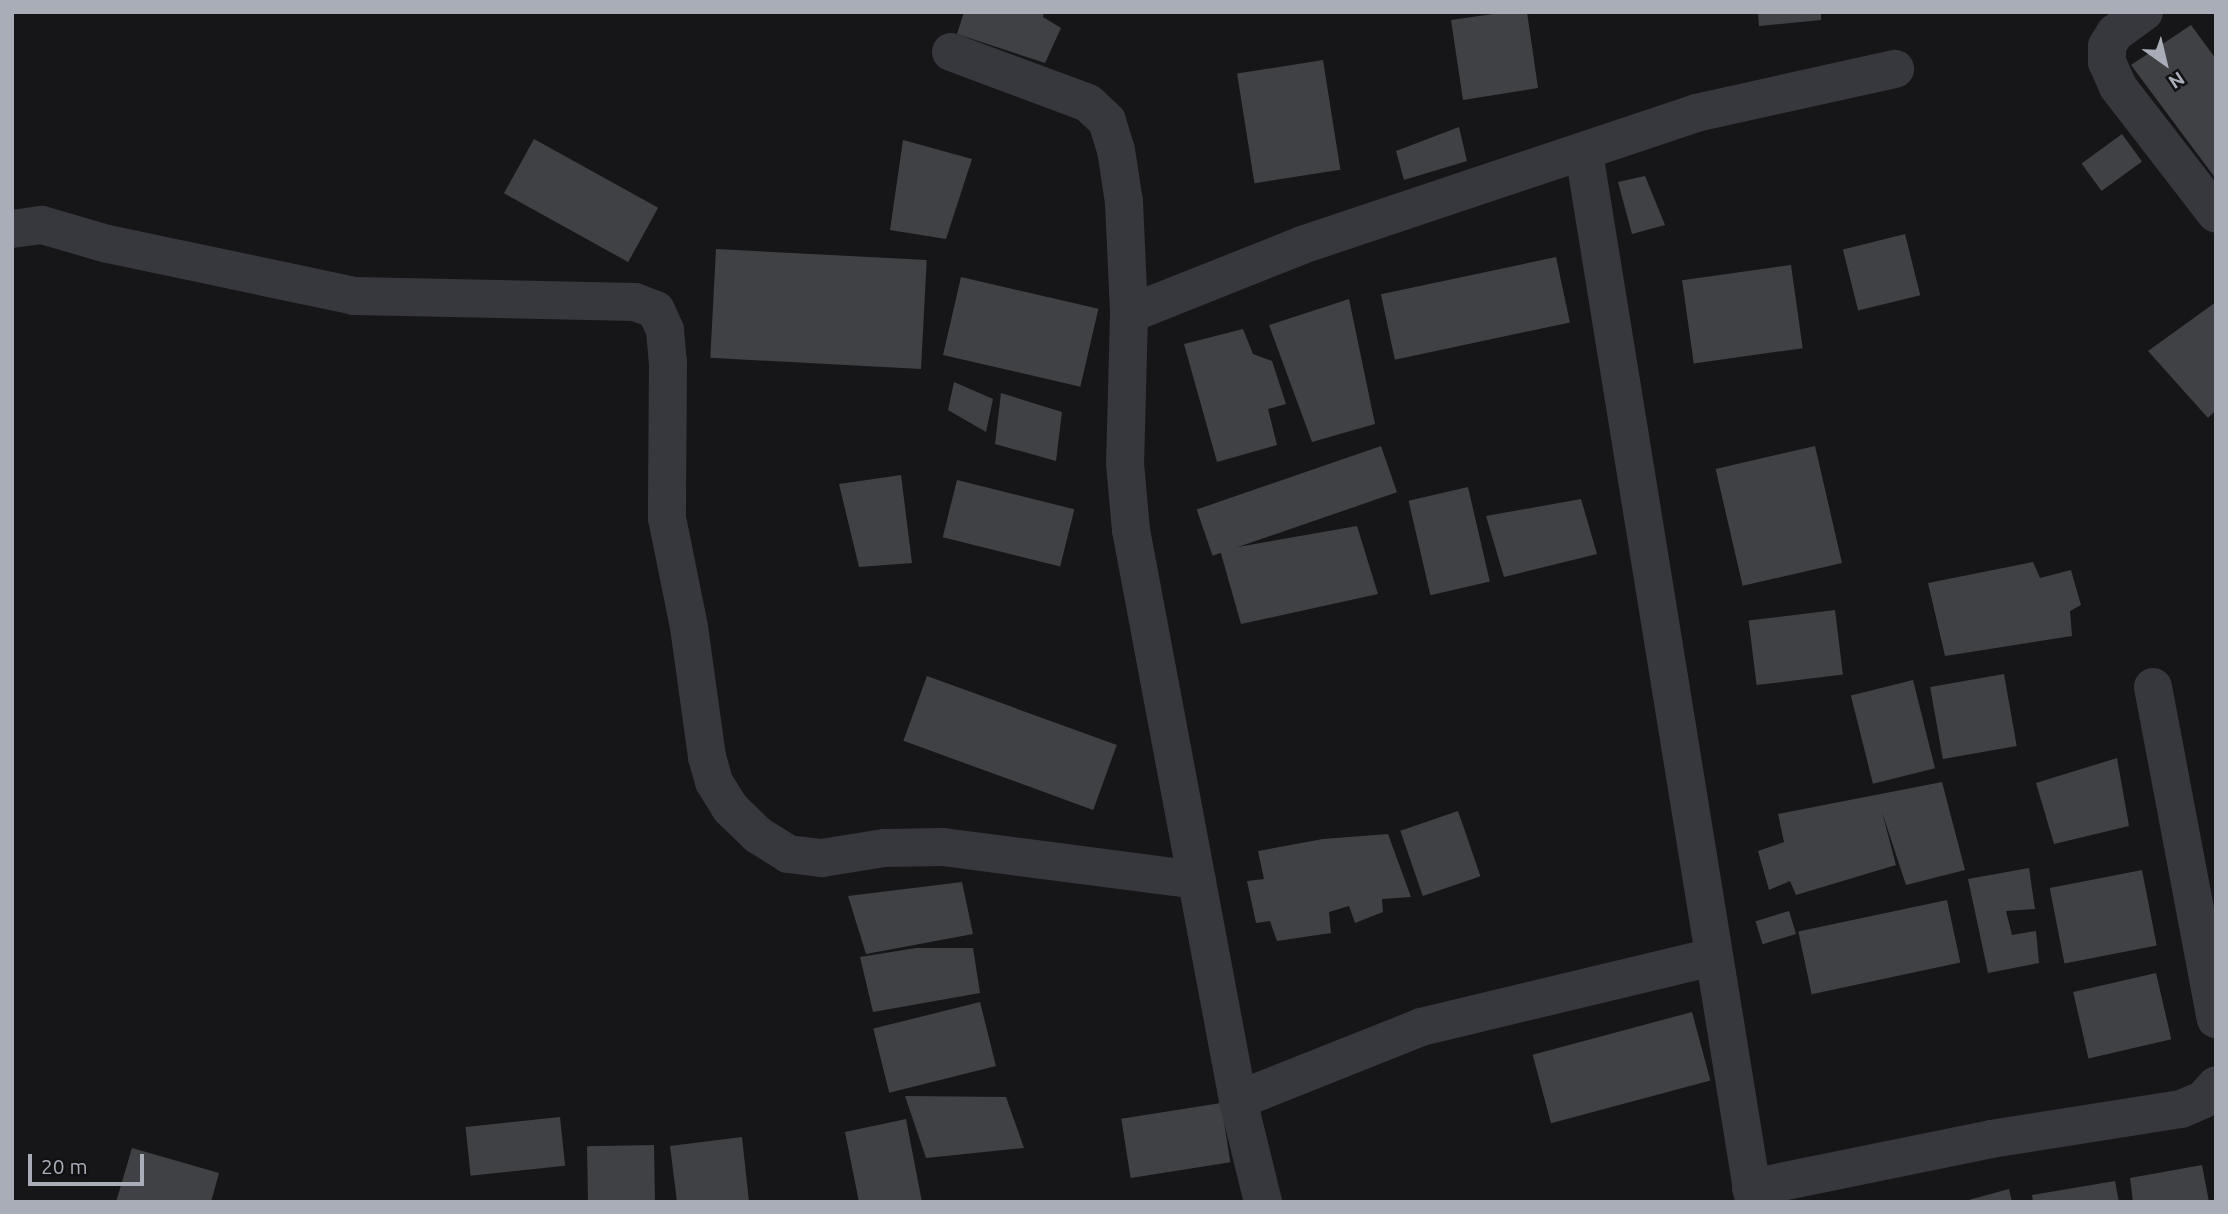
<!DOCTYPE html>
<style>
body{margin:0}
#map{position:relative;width:2228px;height:1214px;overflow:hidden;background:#161618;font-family:Ubuntu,sans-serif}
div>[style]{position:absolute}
.building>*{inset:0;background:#404145;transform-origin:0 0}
.minor>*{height:38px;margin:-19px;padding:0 19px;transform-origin:19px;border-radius:19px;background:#37383d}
span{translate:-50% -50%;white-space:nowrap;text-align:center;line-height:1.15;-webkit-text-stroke:5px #111113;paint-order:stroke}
.frame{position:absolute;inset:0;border:14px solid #a8adb8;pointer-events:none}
.north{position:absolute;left:2130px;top:28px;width:70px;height:70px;-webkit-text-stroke:5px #111113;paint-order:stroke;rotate:146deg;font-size:19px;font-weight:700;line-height:28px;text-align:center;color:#a8adb8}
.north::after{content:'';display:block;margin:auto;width:24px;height:32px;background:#a8adb8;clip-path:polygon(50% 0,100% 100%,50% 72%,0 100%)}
.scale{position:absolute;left:28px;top:1154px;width:116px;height:32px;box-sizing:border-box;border:4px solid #a8adb8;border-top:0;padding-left:9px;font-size:21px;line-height:24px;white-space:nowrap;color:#a8adb8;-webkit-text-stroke:5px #111113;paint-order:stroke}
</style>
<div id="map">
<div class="building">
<i style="clip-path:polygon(964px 12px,1044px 12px,1043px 17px,1061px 28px,1045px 63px,957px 34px)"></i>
<i style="clip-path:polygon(1507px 12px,1527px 12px,1538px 88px,1463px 100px,1451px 20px)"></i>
<i style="clip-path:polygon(1758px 12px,1821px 12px,1821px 20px,1759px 26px)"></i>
<i style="clip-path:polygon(2191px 25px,2216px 59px,2216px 179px,2131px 65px)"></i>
<i style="left:1323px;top:60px;width:111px;height:87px;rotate:81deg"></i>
<i style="clip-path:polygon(1459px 127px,1467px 161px,1404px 180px,1396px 151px)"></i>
<i style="left:2122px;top:134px;width:34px;height:50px;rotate:54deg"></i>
<i style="left:534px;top:139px;width:142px;height:62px;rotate:29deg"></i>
<i style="clip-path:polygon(903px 140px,972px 159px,946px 239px,890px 230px)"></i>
<i style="clip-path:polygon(1645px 176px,1665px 225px,1632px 234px,1618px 182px)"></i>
<i style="left:1905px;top:234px;width:63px;height:64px;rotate:76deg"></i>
<i style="left:716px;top:249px;width:211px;height:109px;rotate:3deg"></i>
<i style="left:1556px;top:257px;width:67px;height:179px;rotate:78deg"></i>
<i style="left:1791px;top:265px;width:84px;height:110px;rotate:82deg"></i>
<i style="left:961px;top:277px;width:141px;height:80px;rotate:13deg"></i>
<i style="clip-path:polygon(1349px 299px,1375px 424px,1312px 442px,1269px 325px)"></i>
<i style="clip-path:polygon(2216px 302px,2216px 410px,2208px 418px,2148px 351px)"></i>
<i style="clip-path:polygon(1243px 329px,1253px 354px,1272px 361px,1286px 404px,1268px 409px,1277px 445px,1217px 462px,1184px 344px)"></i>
<i style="clip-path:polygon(954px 382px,993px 399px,986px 432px,948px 410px)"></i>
<i style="clip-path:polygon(1001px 393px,1062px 412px,1056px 461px,995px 444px)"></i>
<i style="left:1381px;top:446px;width:49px;height:195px;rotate:71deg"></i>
<i style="left:1815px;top:446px;width:120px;height:102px;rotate:77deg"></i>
<i style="clip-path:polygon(901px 475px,912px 563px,859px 567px,839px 484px)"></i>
<i style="left:957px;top:480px;width:121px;height:59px;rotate:14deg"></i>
<i style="left:1468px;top:487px;width:97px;height:61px;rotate:77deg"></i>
<i style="clip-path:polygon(1581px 499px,1597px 554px,1504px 577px,1486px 516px)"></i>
<i style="clip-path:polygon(1357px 526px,1378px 594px,1241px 624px,1220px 550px)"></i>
<i style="clip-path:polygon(2033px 562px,2040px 578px,2071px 570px,2081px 605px,2070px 611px,2072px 636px,1945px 656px,1928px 583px)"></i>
<i style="left:1835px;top:610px;width:65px;height:87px;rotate:83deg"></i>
<i style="left:2004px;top:674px;width:73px;height:75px;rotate:80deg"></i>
<i style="left:927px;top:676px;width:202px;height:69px;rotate:20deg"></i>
<i style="left:1913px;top:680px;width:91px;height:64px;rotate:76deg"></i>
<i style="clip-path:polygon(2117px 758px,2129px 826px,2054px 844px,2036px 783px)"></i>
<i style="clip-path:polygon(1942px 782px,1965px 870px,1906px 885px,1882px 812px,1896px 865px,1796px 895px,1790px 881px,1769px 890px,1758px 851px,1784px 842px,1778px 814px)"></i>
<i style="left:1458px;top:811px;width:69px;height:61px;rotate:71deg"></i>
<i style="clip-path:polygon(1388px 834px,1411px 897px,1382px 899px,1383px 912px,1355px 923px,1349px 906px,1329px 912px,1331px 933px,1277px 941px,1270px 921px,1256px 923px,1247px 881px,1264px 879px,1258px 851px,1323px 839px)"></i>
<i style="clip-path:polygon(2029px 868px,2035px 909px,2006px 911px,2012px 935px,2036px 931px,2039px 963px,1988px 973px,1968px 879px)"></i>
<i style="left:2142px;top:870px;width:77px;height:94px;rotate:79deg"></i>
<i style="clip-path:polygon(962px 882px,973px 934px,866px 954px,848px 896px)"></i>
<i style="left:1947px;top:900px;width:64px;height:152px;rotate:78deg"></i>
<i style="left:1789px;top:911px;width:24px;height:35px;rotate:73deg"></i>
<i style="clip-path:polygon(916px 948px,973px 948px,980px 993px,873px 1012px,860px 957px)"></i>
<i style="left:2156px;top:973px;width:68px;height:85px;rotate:77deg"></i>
<i style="left:980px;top:1002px;width:66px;height:110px;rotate:76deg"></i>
<i style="left:1692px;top:1012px;width:71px;height:165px;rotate:75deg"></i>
<i style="clip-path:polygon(905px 1096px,1006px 1097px,1024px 1148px,926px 1158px)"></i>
<i style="left:1221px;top:1103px;width:60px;height:101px;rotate:81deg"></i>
<i style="left:560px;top:1117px;width:49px;height:95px;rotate:84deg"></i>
<i style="clip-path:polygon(906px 1119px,922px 1202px,859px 1202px,845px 1132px)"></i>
<i style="clip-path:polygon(742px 1137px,749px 1202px,677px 1202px,670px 1146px)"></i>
<i style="left:654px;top:1145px;width:57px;height:67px;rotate:89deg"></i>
<i style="clip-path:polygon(132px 1148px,219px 1173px,211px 1202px,116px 1202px)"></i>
<i style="clip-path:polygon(2202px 1165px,2209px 1202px,2133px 1202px,2130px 1178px)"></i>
<i style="clip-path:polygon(2115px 1181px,2119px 1202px,2033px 1202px,2032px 1195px)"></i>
<i style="clip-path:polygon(2009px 1189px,2012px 1202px,1965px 1202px,1965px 1201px)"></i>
</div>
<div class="minor">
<i style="left:2144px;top:12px;width:36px;rotate:144deg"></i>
<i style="left:2115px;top:33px;width:15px;rotate:122deg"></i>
<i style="left:2107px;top:46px;width:16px;rotate:90deg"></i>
<i style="left:2107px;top:62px;width:27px;rotate:66deg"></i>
<i style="left:2118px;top:87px;width:160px;rotate:52.3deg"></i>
<i style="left:951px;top:52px;width:146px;rotate:20.4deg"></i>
<i style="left:1088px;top:103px;width:26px;rotate:43deg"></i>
<i style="left:1107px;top:121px;width:30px;rotate:73deg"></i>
<i style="left:1116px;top:150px;width:53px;rotate:81.3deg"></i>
<i style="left:1124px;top:202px;width:112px;rotate:87.4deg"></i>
<i style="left:1129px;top:314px;width:149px;rotate:91.5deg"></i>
<i style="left:1125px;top:463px;width:67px;rotate:84.9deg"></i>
<i style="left:1131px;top:530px;width:580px;rotate:79.37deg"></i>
<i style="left:1238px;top:1100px;width:105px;rotate:76.2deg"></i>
<i style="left:1584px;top:153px;width:1063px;rotate:80.79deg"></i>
<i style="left:12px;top:229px;width:30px;rotate:-8deg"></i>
<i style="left:42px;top:225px;width:69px;rotate:16.1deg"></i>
<i style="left:108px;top:244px;width:251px;rotate:11.9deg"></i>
<i style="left:354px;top:296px;width:281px;rotate:1.2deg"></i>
<i style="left:635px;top:302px;width:22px;rotate:21deg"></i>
<i style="left:656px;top:310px;width:22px;rotate:66deg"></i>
<i style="left:665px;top:330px;width:32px;rotate:85deg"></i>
<i style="left:668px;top:362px;width:156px;rotate:90.4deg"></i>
<i style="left:667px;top:518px;width:111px;rotate:78.6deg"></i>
<i style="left:689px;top:627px;width:131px;rotate:82.1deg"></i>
<i style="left:707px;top:757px;width:26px;rotate:74deg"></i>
<i style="left:714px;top:782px;width:31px;rotate:58deg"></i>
<i style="left:730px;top:808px;width:39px;rotate:44deg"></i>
<i style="left:758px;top:835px;width:36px;rotate:32deg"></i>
<i style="left:788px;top:854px;width:34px;rotate:7deg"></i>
<i style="left:822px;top:858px;width:63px;rotate:-9.2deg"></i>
<i style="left:884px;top:848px;width:59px;rotate:-1deg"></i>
<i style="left:943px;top:847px;width:256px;rotate:7.4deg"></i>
<i style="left:1129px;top:314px;width:186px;rotate:-21.7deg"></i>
<i style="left:1302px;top:245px;width:416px;rotate:-18.5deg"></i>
<i style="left:1696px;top:113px;width:204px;rotate:-12.5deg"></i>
<i style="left:2153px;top:687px;width:338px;rotate:79.3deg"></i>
<i style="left:1238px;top:1100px;width:197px;rotate:-21.7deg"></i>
<i style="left:1421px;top:1027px;width:299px;rotate:-13.5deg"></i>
<i style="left:1751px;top:1188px;width:245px;rotate:-11.5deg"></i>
<i style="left:1991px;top:1139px;width:192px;rotate:-9deg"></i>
<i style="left:2181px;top:1109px;width:25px;rotate:-23deg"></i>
<i style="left:2204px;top:1099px;width:18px;rotate:-49deg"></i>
</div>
<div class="frame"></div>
<div class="north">N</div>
<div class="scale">20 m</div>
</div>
